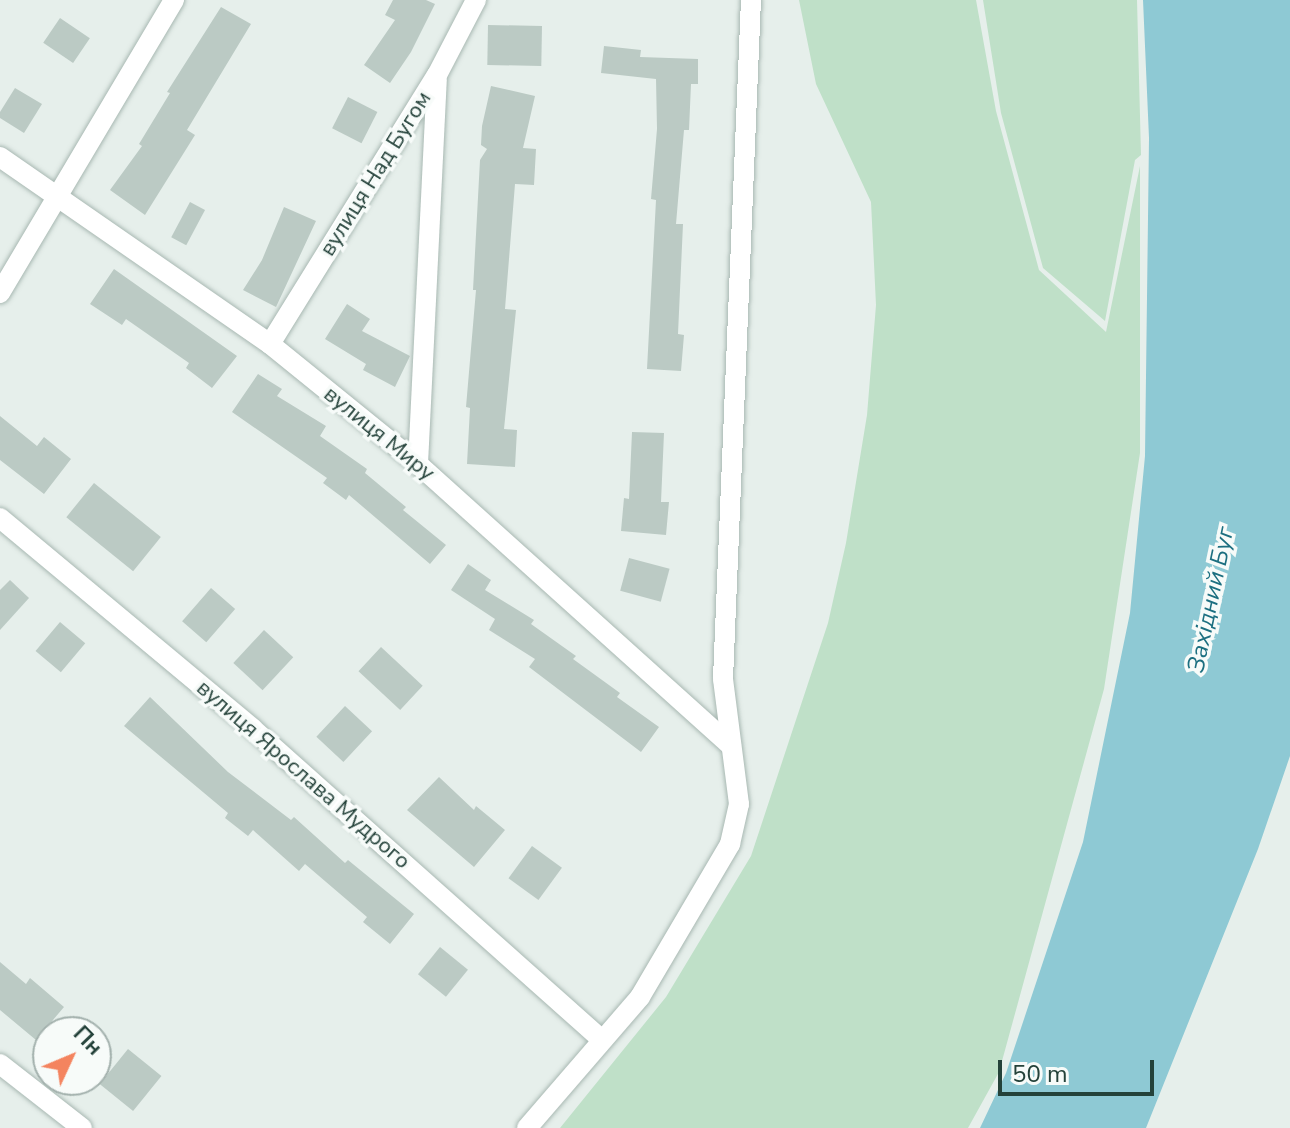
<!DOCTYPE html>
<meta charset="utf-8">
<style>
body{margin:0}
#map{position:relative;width:1290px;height:1128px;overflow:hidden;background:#e6efeb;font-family:"Nunito Sans",sans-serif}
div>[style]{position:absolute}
.green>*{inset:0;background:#bfe0c8}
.water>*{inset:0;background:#8ec9d4}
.building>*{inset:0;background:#bbcac4;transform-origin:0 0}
.roads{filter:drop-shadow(0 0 2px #a8b8b2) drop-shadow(0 0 2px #a8b8b2)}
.minor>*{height:20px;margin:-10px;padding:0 10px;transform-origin:10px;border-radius:10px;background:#fff}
span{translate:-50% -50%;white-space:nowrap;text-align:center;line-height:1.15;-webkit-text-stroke:7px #f7fbf9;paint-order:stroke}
.street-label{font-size:22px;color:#24423a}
.water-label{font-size:24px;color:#1c6f80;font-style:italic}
.north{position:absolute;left:32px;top:1016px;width:80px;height:80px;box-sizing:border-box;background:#f7fbf9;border:2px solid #a3b1ad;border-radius:50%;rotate:46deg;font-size:22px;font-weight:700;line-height:32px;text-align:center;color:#24423a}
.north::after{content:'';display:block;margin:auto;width:28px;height:36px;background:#f4845f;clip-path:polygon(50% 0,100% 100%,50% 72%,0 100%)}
.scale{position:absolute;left:998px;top:1060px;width:156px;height:36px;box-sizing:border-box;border:4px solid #24423a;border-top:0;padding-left:10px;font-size:24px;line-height:28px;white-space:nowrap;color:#24423a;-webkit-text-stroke:6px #f7fbf9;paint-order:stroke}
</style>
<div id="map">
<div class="green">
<i style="clip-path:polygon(799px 0,976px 0,996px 111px,1039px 270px,1106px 332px,1140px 166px,1140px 453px,1104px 689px,999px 1072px,968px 1128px,560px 1128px,666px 997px,751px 856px,828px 623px,846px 543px,867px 415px,876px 305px,871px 202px,816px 84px)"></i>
<i style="clip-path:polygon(983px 0,1137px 0,1141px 155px,1135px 160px,1105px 321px,1043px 268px,1001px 113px)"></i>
</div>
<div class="water">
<i style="clip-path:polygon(1143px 0,1290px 0,1290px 756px,1258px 849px,1146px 1128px,980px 1128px,1006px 1073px,1083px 842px,1130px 613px,1145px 456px,1149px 138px)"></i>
</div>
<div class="building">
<i style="clip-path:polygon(393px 0,426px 0,435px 4px,411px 52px,390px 83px,364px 65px,395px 20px,385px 15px)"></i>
<i style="clip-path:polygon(221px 7px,251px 24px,187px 130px,195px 135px,145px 215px,110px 190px,142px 146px,139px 144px,170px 93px,167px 92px)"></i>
<i style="left:60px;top:18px;width:36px;height:30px;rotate:34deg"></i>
<i style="left:488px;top:25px;width:54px;height:40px;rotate:1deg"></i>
<i style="clip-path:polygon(604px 46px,641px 50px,640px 57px,698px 59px,698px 84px,691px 84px,689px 130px,684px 130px,676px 224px,683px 224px,678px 334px,684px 335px,681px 371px,647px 369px,656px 200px,651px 199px,657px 129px,656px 79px,601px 73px)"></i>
<i style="clip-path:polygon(491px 86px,535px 96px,523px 148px,536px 149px,534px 185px,515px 184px,505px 309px,516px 310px,504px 429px,517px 430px,515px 467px,467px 464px,470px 408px,466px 407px,476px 290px,473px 290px,480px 160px,487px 149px,481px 145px,482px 126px)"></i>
<i style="clip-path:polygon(15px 88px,42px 104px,24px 133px,0 118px,0 112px)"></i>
<i style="left:348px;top:97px;width:33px;height:35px;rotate:27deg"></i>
<i style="left:190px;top:202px;width:17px;height:40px;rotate:28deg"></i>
<i style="clip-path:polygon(284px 207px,316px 221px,276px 307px,243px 290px,262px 260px)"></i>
<i style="clip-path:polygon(114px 269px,237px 356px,212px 388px,186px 368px,189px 363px,126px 319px,122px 325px,90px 304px)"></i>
<i style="clip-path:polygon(347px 304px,370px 319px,362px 331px,410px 356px,395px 387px,363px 370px,366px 364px,325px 339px)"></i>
<i style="clip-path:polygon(258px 374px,282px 389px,277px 396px,326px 426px,320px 436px,367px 469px,365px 473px,406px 507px,403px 510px,446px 545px,430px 564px,349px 495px,346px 500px,323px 483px,327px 478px,232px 412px)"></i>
<i style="clip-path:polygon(0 416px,37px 446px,44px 437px,71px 459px,44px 494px,0 460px)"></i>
<i style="clip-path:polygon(632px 432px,664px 433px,661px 502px,669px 502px,666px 535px,621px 531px,624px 498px,629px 499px)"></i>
<i style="left:94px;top:483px;width:86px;height:44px;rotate:39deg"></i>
<i style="left:629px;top:558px;width:42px;height:34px;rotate:15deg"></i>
<i style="clip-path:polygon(468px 564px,491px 580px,485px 590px,534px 620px,531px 624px,576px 656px,573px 659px,620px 693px,617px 697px,659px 727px,641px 752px,529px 667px,535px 659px,489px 630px,495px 619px,451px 590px)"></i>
<i style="clip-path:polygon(10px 580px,29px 598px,0 630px,0 590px)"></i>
<i style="left:211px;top:588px;width:32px;height:44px;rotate:41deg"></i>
<i style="left:60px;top:622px;width:33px;height:38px;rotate:40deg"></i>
<i style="left:264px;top:630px;width:40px;height:45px;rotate:43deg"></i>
<i style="left:381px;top:647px;width:57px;height:33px;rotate:43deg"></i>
<i style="clip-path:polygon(150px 697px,228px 772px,291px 820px,294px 817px,345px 863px,348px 860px,414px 914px,390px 944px,363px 922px,367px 917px,305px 864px,299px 871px,253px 830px,248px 836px,225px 818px,228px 813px,124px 726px)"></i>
<i style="left:345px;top:706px;width:37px;height:42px;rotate:43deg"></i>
<i style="clip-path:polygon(439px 777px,474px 810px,476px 806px,505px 830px,474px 867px,407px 810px)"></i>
<i style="left:532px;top:846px;width:37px;height:40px;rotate:36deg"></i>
<i style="left:440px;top:947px;width:36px;height:35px;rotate:39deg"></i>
<i style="clip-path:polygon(0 962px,26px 984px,30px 978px,64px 1007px,36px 1040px,0 1010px)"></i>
<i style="left:128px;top:1049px;width:43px;height:45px;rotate:39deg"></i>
</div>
<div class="roads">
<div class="minor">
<i style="left:0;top:157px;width:328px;rotate:34.7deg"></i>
<i style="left:270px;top:344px;width:191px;rotate:39deg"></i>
<i style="left:418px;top:464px;width:421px;rotate:42deg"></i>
<i style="left:0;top:293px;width:341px;rotate:-59.3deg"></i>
<i style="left:270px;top:344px;width:317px;rotate:-58.2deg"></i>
<i style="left:437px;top:75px;width:85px;rotate:-62.5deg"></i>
<i style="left:418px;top:464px;width:385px;rotate:-87.2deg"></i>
<i style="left:0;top:518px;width:329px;rotate:39.8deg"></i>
<i style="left:253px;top:729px;width:466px;rotate:41.7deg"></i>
<i style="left:0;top:1064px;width:104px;rotate:38deg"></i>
<i style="left:527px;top:1128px;width:173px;rotate:-49.2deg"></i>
<i style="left:640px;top:997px;width:178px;rotate:-59.5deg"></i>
<i style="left:730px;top:844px;width:41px;rotate:-77.3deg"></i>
<i style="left:739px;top:804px;width:126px;rotate:-97.3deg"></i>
<i style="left:723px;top:679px;width:680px;rotate:-87.64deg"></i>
</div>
</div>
<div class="street-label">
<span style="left:376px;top:174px;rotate:-58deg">вулиця Над Бугом</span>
<span style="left:379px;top:434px;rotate:39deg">вулиця Миру</span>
<span style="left:303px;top:775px;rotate:41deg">вулиця Ярослава Мудрого</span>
</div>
<div class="water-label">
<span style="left:1211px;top:600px;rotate:-78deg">Західний Буг</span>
</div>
<div class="north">Пн</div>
<div class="scale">50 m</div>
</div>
